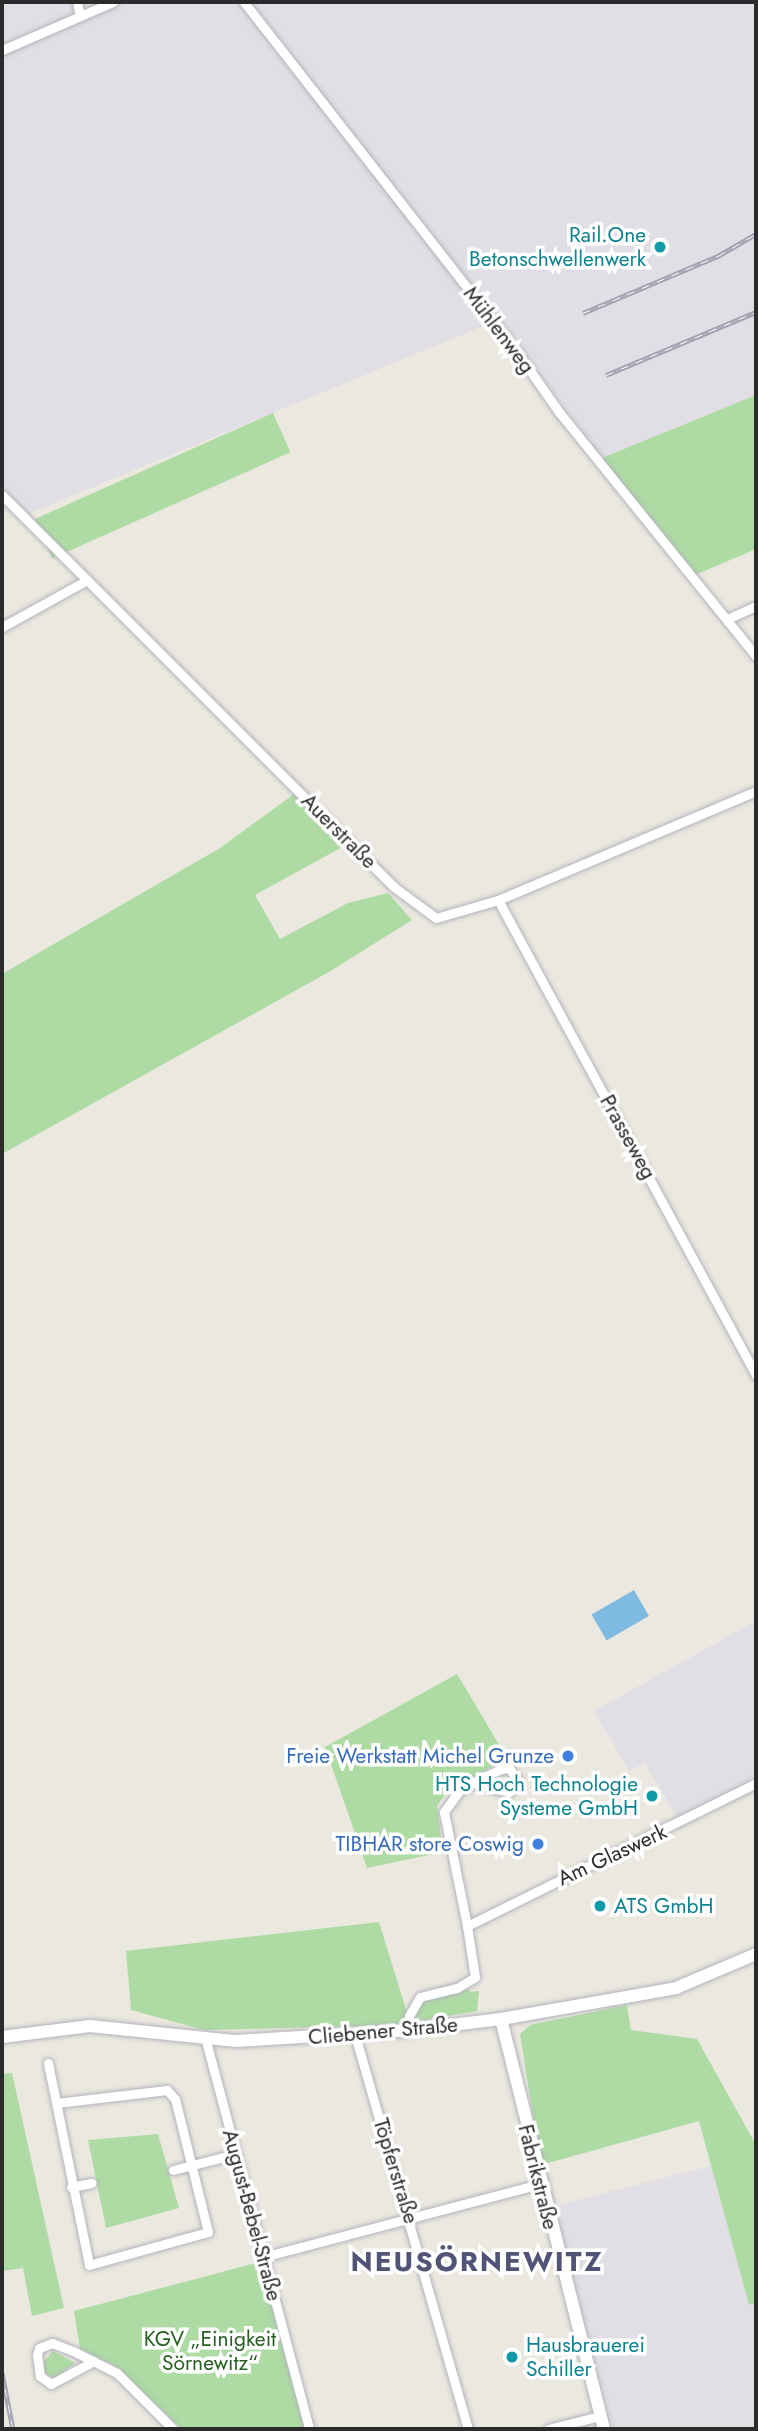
<!DOCTYPE html>
<meta charset="utf-8">
<style>
body{margin:0}
#map{position:relative;width:758px;height:2431px;overflow:hidden;background:#ebe8df;font-family:Jost,sans-serif}
div>[style]{position:absolute}
.industrial>*{inset:0;background:#e1dfe5}
.green>*{inset:0;background:#aedba3;transform-origin:0 0}
.water>*{inset:0;background:#7fbae1;transform-origin:0 0}
.roads{filter:drop-shadow(0 0 2px #b3b4bd) drop-shadow(0 0 2px #b3b4bd)}
.street>*{height:9px;margin:-4.5px;padding:0 4.5px;transform-origin:4.5px;border-radius:4.5px;background:#fff}
.secondary>*{height:12px;margin:-6px;padding:0 6px;transform-origin:6px;border-radius:6px;background:#fff}
.rail>*{height:5px;margin-top:-2.5px;transform-origin:0;background:repeating-linear-gradient(90deg,#fff 0 8px,#a3a3b3 0 16px);box-sizing:border-box;border-block:2px solid #a3a3b3}
.dots>*{width:19px;height:19px;translate:-50% -50%;box-sizing:border-box;border:4px solid #fff;border-radius:50%}
span{translate:-50% -50%;white-space:nowrap;text-align:center;line-height:1.15;-webkit-text-stroke:7px #fff;paint-order:stroke}
.culture-label{font-size:21px;color:#0d838f}
.right{translate:-100% -50%;text-align:right}
.left{translate:0 -50%;text-align:left}
.street-label{font-size:21px;color:#2b2b2b}
.shop-label{font-size:21px;color:#366cbe}
.park-label{font-size:21px;color:#286023}
.district-label{font-size:28px;color:#515377;font-weight:700;letter-spacing:2px}
.frame{position:absolute;inset:0;border:4px solid #2b2b2b;pointer-events:none}
</style>
<div id="map">
<div class="industrial">
<i style="clip-path:polygon(2px 2px,756px 2px,756px 395px,602px 458px,500px 319px,28px 514px,2px 488px)"></i>
<i style="clip-path:polygon(756px 1621px,756px 1775px,744px 1782px,745px 1786px,678px 1819px,645px 1763px,629px 1771px,594px 1711px)"></i>
<i style="clip-path:polygon(711px 2166px,749px 2305px,756px 2304px,756px 2429px,613px 2429px,553px 2206px)"></i>
</div>
<div class="green">
<i style="clip-path:polygon(756px 395px,756px 549px,695px 575px,602px 458px)"></i>
<i style="left:273px;top:413px;width:43px;height:261px;rotate:66deg"></i>
<i style="clip-path:polygon(294px 794px,346px 845px,255px 895px,280px 939px,348px 903px,388px 893px,412px 920px,329px 972px,2px 1154px,2px 974px,220px 848px)"></i>
<i style="clip-path:polygon(457px 1674px,507px 1758px,446px 1793px,437px 1806px,443px 1852px,367px 1868px,325px 1747px)"></i>
<i style="clip-path:polygon(379px 1922px,407px 2013px,402px 2025px,204px 2030px,131px 2010px,126px 1951px)"></i>
<i style="clip-path:polygon(469px 1989px,470px 1992px,479px 1991px,477px 2011px,414px 2022px,418px 2005px,426px 1998px)"></i>
<i style="clip-path:polygon(627px 2005px,631px 2030px,697px 2039px,756px 2145px,756px 2303px,749px 2305px,699px 2121px,541px 2165px,520px 2034px,530px 2025px)"></i>
<i style="clip-path:polygon(12px 2073px,64px 2308px,32px 2316px,23px 2268px,2px 2271px,2px 2074px)"></i>
<i style="clip-path:polygon(158px 2134px,179px 2208px,106px 2228px,88px 2140px)"></i>
<i style="clip-path:polygon(260px 2262px,306px 2429px,182px 2429px,115px 2366px,80px 2349px,74px 2311px)"></i>
<i style="clip-path:polygon(53px 2351px,75px 2363px,55px 2378px,45px 2373px,42px 2364px)"></i>
</div>
<div class="water">
<i style="left:634px;top:1590px;width:30px;height:49px;rotate:60deg"></i>
</div>
<div class="roads">
<div class="street">
<i style="left:77px;top:2px;width:14px;rotate:78deg"></i>
<i style="left:244px;top:2px;width:440px;rotate:52deg"></i>
<i style="left:515px;top:349px;width:77px;rotate:55.1deg"></i>
<i style="left:559px;top:412px;width:314px;rotate:51.1deg"></i>
<i style="left:2px;top:50px;width:121px;rotate:-23.4deg"></i>
<i style="left:2px;top:495px;width:554px;rotate:45deg"></i>
<i style="left:394px;top:887px;width:52px;rotate:36.4deg"></i>
<i style="left:436px;top:918px;width:65px;rotate:-16.2deg"></i>
<i style="left:498px;top:900px;width:280px;rotate:-22.9deg"></i>
<i style="left:727px;top:619px;width:32px;rotate:-24deg"></i>
<i style="left:2px;top:627px;width:97px;rotate:-28.9deg"></i>
<i style="left:498px;top:900px;width:541px;rotate:61.49deg"></i>
<i style="left:473px;top:1783px;width:37px;rotate:14deg"></i>
<i style="left:509px;top:1792px;width:15px;rotate:-58deg"></i>
<i style="left:517px;top:1779px;width:14px;rotate:-126deg"></i>
<i style="left:509px;top:1768px;width:8px;rotate:173deg"></i>
<i style="left:501px;top:1769px;width:21px;rotate:155deg"></i>
<i style="left:482px;top:1778px;width:26px;rotate:151deg"></i>
<i style="left:459px;top:1791px;width:26px;rotate:126deg"></i>
<i style="left:444px;top:1812px;width:116px;rotate:78.6deg"></i>
<i style="left:467px;top:1926px;width:322px;rotate:-26.3deg"></i>
<i style="left:409px;top:2030px;width:14px;rotate:-90deg"></i>
<i style="left:409px;top:2016px;width:22px;rotate:-60deg"></i>
<i style="left:420px;top:1997px;width:38px;rotate:-14deg"></i>
<i style="left:457px;top:1988px;width:21px;rotate:-31deg"></i>
<i style="left:475px;top:1977px;width:52px;rotate:-98.9deg"></i>
<i style="left:355px;top:2035px;width:410px;rotate:74deg"></i>
<i style="left:206px;top:2041px;width:401px;rotate:75.1deg"></i>
<i style="left:48px;top:2063px;width:206px;rotate:78.5deg"></i>
<i style="left:89px;top:2265px;width:123px;rotate:-15.5deg"></i>
<i style="left:208px;top:2232px;width:137px;rotate:-103.9deg"></i>
<i style="left:175px;top:2099px;width:12px;rotate:-132deg"></i>
<i style="left:167px;top:2090px;width:111px;rotate:173.3deg"></i>
<i style="left:173px;top:2170px;width:65px;rotate:-14.3deg"></i>
<i style="left:71px;top:2187px;width:21px;rotate:-11deg"></i>
<i style="left:263px;top:2257px;width:286px;rotate:-14.8deg"></i>
<i style="left:94px;top:2361px;width:49px;rotate:151.9deg"></i>
<i style="left:51px;top:2384px;width:14px;rotate:-144deg"></i>
<i style="left:40px;top:2376px;width:21px;rotate:-98deg"></i>
<i style="left:37px;top:2355px;width:7px;rotate:-74deg"></i>
<i style="left:39px;top:2348px;width:14px;rotate:-21deg"></i>
<i style="left:52px;top:2343px;width:22px;rotate:21deg"></i>
<i style="left:73px;top:2351px;width:49px;rotate:26.6deg"></i>
<i style="left:117px;top:2373px;width:79px;rotate:45deg"></i>
<i style="left:548px;top:2429px;width:54px;rotate:-14deg"></i>
</div>
<div class="secondary">
<i style="left:501px;top:2019px;width:423px;rotate:75.9deg"></i>
<i style="left:2px;top:2037px;width:89px;rotate:-7.1deg"></i>
<i style="left:90px;top:2026px;width:147px;rotate:5.9deg"></i>
<i style="left:236px;top:2041px;width:173px;rotate:-3.6deg"></i>
<i style="left:409px;top:2030px;width:93px;rotate:-6.8deg"></i>
<i style="left:501px;top:2019px;width:178px;rotate:-10deg"></i>
<i style="left:676px;top:1988px;width:87px;rotate:-23deg"></i>
</div>
</div>
<div class="rail">
<i style="left:583px;top:313px;width:147px;rotate:-22.9deg"></i>
<i style="left:718px;top:256px;width:44px;rotate:-30.1deg"></i>
<i style="left:606px;top:375px;width:163px;rotate:-22.8deg"></i>
<i style="left:2px;top:2373px;width:57px;rotate:78.9deg"></i>
</div>
<div class="dots">
<i style="left:660px;top:247px;background:#0f9aa8"></i>
<i style="left:568px;top:1756px;background:#3f7fe0"></i>
<i style="left:652px;top:1796px;background:#0f9aa8"></i>
<i style="left:538px;top:1844px;background:#3f7fe0"></i>
<i style="left:600px;top:1906px;background:#0f9aa8"></i>
<i style="left:512px;top:2357px;background:#0f9aa8"></i>
</div>
<div class="culture-label">
<span class="right" style="left:646px;top:247px">Rail.One<br>Betonschwellenwerk</span>
<span class="right" style="left:638px;top:1796px">HTS Hoch Technologie<br>Systeme GmbH</span>
<span class="left" style="left:614px;top:1906px">ATS GmbH</span>
<span class="left" style="left:526px;top:2357px">Hausbrauerei<br>Schiller</span>
</div>
<div class="street-label">
<span style="left:499px;top:330px;rotate:53deg">Mühlenweg</span>
<span style="left:339px;top:831px;rotate:45deg">Auerstraße</span>
<span style="left:628px;top:1137px;rotate:61deg">Prasseweg</span>
<span style="left:612px;top:1855px;rotate:-25deg">Am Glaswerk</span>
<span style="left:383px;top:2031px;rotate:-5deg">Cliebener Straße</span>
<span style="left:396px;top:2171px;rotate:73deg">Töpferstraße</span>
<span style="left:538px;top:2177px;rotate:76deg">Fabrikstraße</span>
<span style="left:252px;top:2215px;rotate:75deg">August-Bebel-Straße</span>
</div>
<div class="shop-label">
<span class="right" style="left:554px;top:1756px">Freie Werkstatt Michel Grunze</span>
<span class="right" style="left:524px;top:1844px">TIBHAR store Coswig</span>
</div>
<div class="park-label">
<span style="left:210px;top:2351px">KGV „Einigkeit<br>Sörnewitz“</span>
</div>
<div class="district-label">
<span style="left:477px;top:2262px">NEUSÖRNEWITZ</span>
</div>
<div class="frame"></div>
</div>
